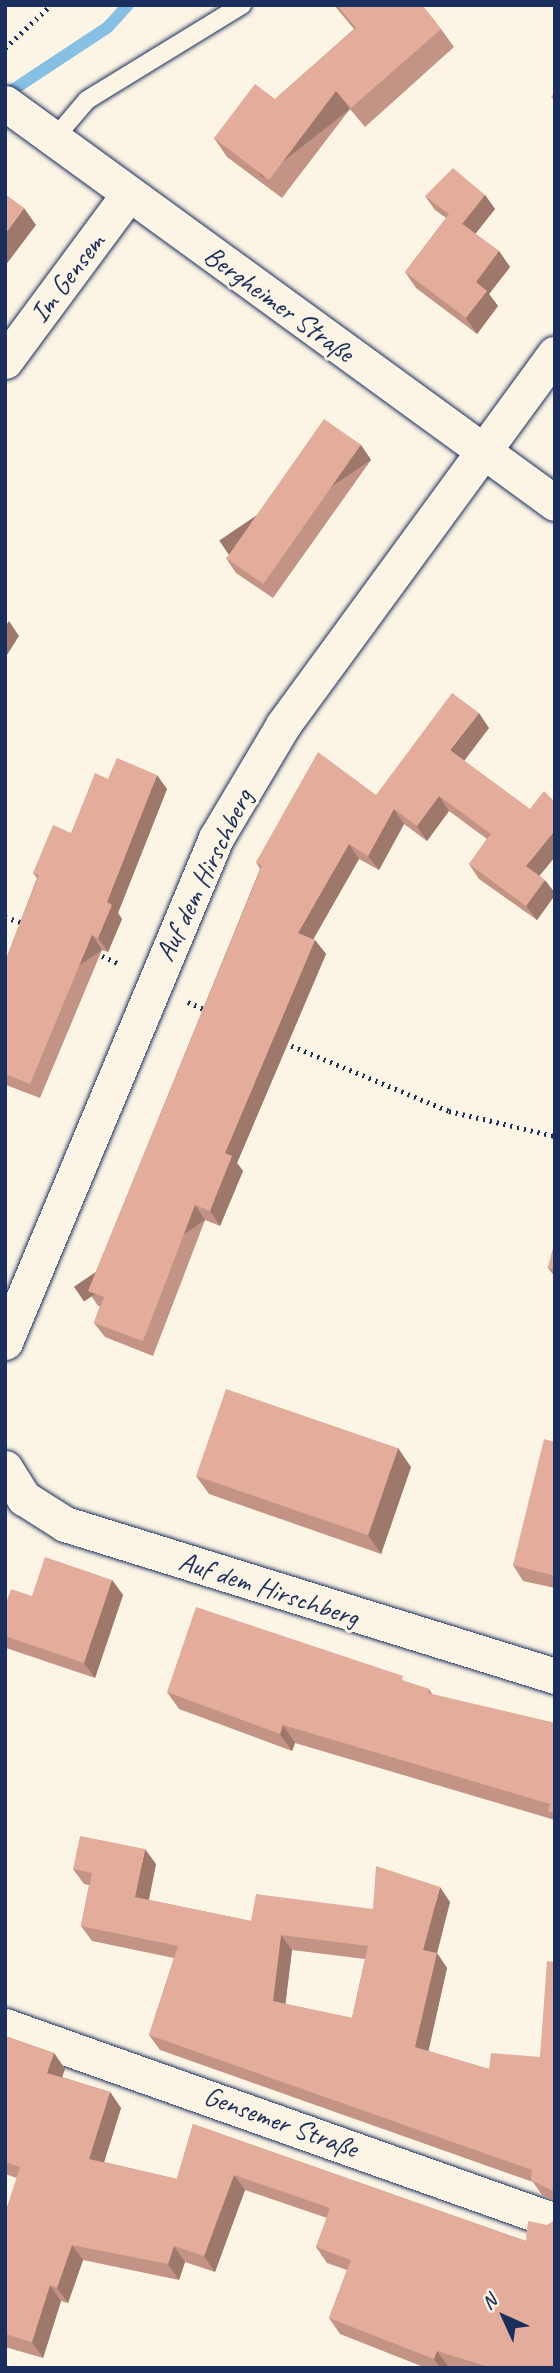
<!DOCTYPE html>
<meta charset="utf-8">
<style>
body{margin:0}
#map{position:relative;width:560px;height:2373px;overflow:hidden;background:#fcf5e5;font-family:Caveat,sans-serif}
div>[style]{position:absolute}
.stream>*{height:12px;margin:-6px;padding:0 6px;transform-origin:6px;border-radius:6px;background:#86c1e5}
.path>*{height:4.5px;margin-top:-2.25px;transform-origin:0;background:repeating-linear-gradient(90deg,#1b2f5e 0 2px,transparent 0 7px)}
.roads{filter:drop-shadow(0 0 2px #1b2f5e) drop-shadow(0 0 2px #1b2f5e)}
.lane>*{height:18px;margin:-9px;padding:0 9px;transform-origin:9px;border-radius:9px;background:#fcf5e5}
.street>*{height:35px;margin:-17.5px;padding:0 17.5px;transform-origin:17.5px;border-radius:17.5px;background:#fcf5e5}
.wall>*{inset:0;background:#c39485}
.shaded-wall>*{inset:0;background:#9f786c;transform-origin:0 0}
.building>*{inset:0;background:#e3ac9b;transform-origin:0 0}
span{translate:-50% -50%;white-space:nowrap;text-align:center;line-height:1.15;-webkit-text-stroke:6px #fcf5e5;paint-order:stroke}
.street-label{font-size:28px;color:#1b2f5e}
.frame{position:absolute;inset:0;border:7px solid #1b2f5e;pointer-events:none}
.north{position:absolute;left:469px;top:2282px;width:70px;height:70px;-webkit-text-stroke:5px #fcf5e5;paint-order:stroke;rotate:315deg;font-size:19px;font-weight:700;line-height:28px;text-align:center;color:#1b2f5e}
.north::after{content:'';display:block;margin:auto;width:24px;height:32px;background:#1b2f5e;clip-path:polygon(50% 0,100% 100%,50% 72%,0 100%)}
</style>
<div id="map">
<div class="stream">
<i style="left:5px;top:95px;width:123px;rotate:-33.4deg"></i>
<i style="left:108px;top:27px;width:30px;rotate:-48deg"></i>
</div>
<div class="path">
<i style="left:5px;top:48px;width:63px;rotate:-43.1deg"></i>
<i style="left:5px;top:917px;width:22px;rotate:18deg"></i>
<i style="left:96px;top:953px;width:26px;rotate:25deg"></i>
<i style="left:188px;top:1002px;width:20px;rotate:24deg"></i>
<i style="left:285px;top:1043px;width:178px;rotate:22.5deg"></i>
<i style="left:449px;top:1111px;width:109px;rotate:13.3deg"></i>
</div>
<div class="roads">
<div class="lane">
<i style="left:53px;top:140px;width:52px;rotate:-49.6deg"></i>
<i style="left:87px;top:100px;width:182px;rotate:-31.5deg"></i>
</div>
<div class="street">
<i style="left:5px;top:103px;width:680px;rotate:36.03deg"></i>
<i style="left:5px;top:361px;width:207px;rotate:-53.5deg"></i>
<i style="left:5px;top:1342px;width:546px;rotate:-67.28deg"></i>
<i style="left:216px;top:838px;width:131px;rotate:-59.3deg"></i>
<i style="left:283px;top:725px;width:460px;rotate:-53.8deg"></i>
<i style="left:5px;top:1468px;width:36px;rotate:58deg"></i>
<i style="left:24px;top:1498px;width:49px;rotate:32.4deg"></i>
<i style="left:65px;top:1524px;width:513px;rotate:17.23deg"></i>
<i style="left:5px;top:2026px;width:584px;rotate:19.52deg"></i>
</div>
</div>
<div class="wall">
<i style="clip-path:polygon(334px 5px,422px 5px,441px 29px,454px 47px,365px 127px,350px 109px,282px 198px,227px 157px,214px 138px,275px 99px,354px 29px)"></i>
<i style="clip-path:polygon(485px 195px,495px 209px,475px 234px,499px 251px,510px 267px,489px 294px,498px 306px,477px 334px,416px 288px,405px 272px,446px 218px,435px 210px,425px 196px)"></i>
<i style="clip-path:polygon(361px 445px,371px 460px,273px 598px,236px 573px,226px 558px)"></i>
<i style="clip-path:polygon(489px 728px,464px 760px,540px 876px,555px 893px,555px 895px,537px 920px,479px 879px,469px 864px,487px 839px,449px 811px,427px 841px,404px 824px,379px 870px,359px 859px,313px 939px,315px 940px,326px 954px,237px 1163px,243px 1171px,220px 1226px,205px 1220px,153px 1356px,105px 1337px,94px 1323px,100px 1306px,98px 1306px,88px 1291px,260px 869px,256px 862px,376px 795px)"></i>
<i style="clip-path:polygon(108px 779px,167px 789px,118px 913px,122px 919px,108px 952px,102px 950px,40px 1098px,6px 1085px,5px 1083px,5px 962px,37px 878px,33px 873px,71px 833px)"></i>
<i style="clip-path:polygon(555px 1241px,555px 1277px,548px 1268px)"></i>
<i style="clip-path:polygon(555px 1442px,555px 1588px,523px 1581px,513px 1565px)"></i>
<i style="clip-path:polygon(411px 1467px,381px 1554px,209px 1494px,196px 1476px)"></i>
<i style="clip-path:polygon(112px 1580px,123px 1595px,95px 1678px,6px 1648px,5px 1646px,5px 1606px,32px 1596px)"></i>
<i style="clip-path:polygon(407px 1682px,429px 1689px,433px 1695px,555px 1723px,555px 1820px,295px 1743px,292px 1751px,179px 1709px,167px 1692px)"></i>
<i style="clip-path:polygon(evenodd,156px 1864px,149px 1900px,251px 1921px,373px 1909px,450px 1902px,437px 1953px,447px 1968px,428px 2051px,489px 2069px,540px 2057px,555px 1962px,555px 2202px,542px 2195px,533px 2182px,160px 2050px,149px 2035px,174px 1958px,92px 1941px,81px 1926px,89px 1885px,84px 1884px,73px 1869px,156px 1864px,292px 1950px,365px 1959px,352px 2018px,285px 2004px,292px 1950px)"></i>
<i style="clip-path:polygon(5px 2036px,54px 2053px,65px 2069px,62px 2077px,110px 2092px,121px 2108px,104px 2162px,177px 2179px,193px 2124px,526px 2241px,555px 2368px,452px 2368px,448px 2366px,448px 2368px,426px 2368px,340px 2334px,329px 2318px,347px 2270px,327px 2263px,316px 2247px,327px 2218px,245px 2190px,215px 2272px,185px 2262px,179px 2280px,83px 2260px,68px 2303px,61px 2301px,43px 2358px,5px 2347px,5px 2214px,17px 2178px,5px 2174px)"></i>
</div>
<div class="shaded-wall">
<i style="left:336px;top:91px;width:23px;height:111px;rotate:52deg"></i>
<i style="clip-path:polygon(485px 195px,495px 209px,472px 238px,462px 224px)"></i>
<i style="clip-path:polygon(24px 208px,36px 225px,5px 266px,5px 234px)"></i>
<i style="clip-path:polygon(499px 251px,510px 267px,489px 294px,498px 306px,477px 334px,466px 318px,476px 282px)"></i>
<i style="left:361px;top:445px;width:18px;height:171px;rotate:56deg"></i>
<i style="clip-path:polygon(9px 621px,19px 636px,5px 658px,5px 627px)"></i>
<i style="clip-path:polygon(479px 713px,489px 728px,461px 765px,450px 750px)"></i>
<i style="clip-path:polygon(157px 775px,167px 789px,118px 913px,122px 919px,108px 952px,98px 938px,107px 902px)"></i>
<i style="clip-path:polygon(439px 796px,449px 811px,427px 841px,417px 826px)"></i>
<i style="clip-path:polygon(394px 809px,404px 824px,379px 870px,368px 856px)"></i>
<i style="clip-path:polygon(555px 830px,555px 857px,536px 880px,526px 866px)"></i>
<i style="clip-path:polygon(349px 844px,359px 859px,309px 947px,298px 933px)"></i>
<i style="clip-path:polygon(545px 880px,555px 893px,555px 895px,537px 920px,526px 906px)"></i>
<i style="left:92px;top:935px;width:18px;height:161px;rotate:56deg"></i>
<i style="clip-path:polygon(315px 940px,326px 954px,237px 1163px,243px 1171px,220px 1226px,210px 1211px,225px 1153px)"></i>
<i style="left:195px;top:1205px;width:18px;height:146px;rotate:56deg"></i>
<i style="clip-path:polygon(398px 1448px,411px 1467px,381px 1554px,368px 1535px)"></i>
<i style="clip-path:polygon(112px 1580px,123px 1595px,95px 1678px,84px 1663px)"></i>
<i style="clip-path:polygon(283px 1725px,295px 1743px,292px 1751px,280px 1734px)"></i>
<i style="clip-path:polygon(145px 1849px,156px 1864px,146px 1912px,135px 1897px)"></i>
<i style="clip-path:polygon(440px 1887px,450px 1902px,437px 1953px,447px 1968px,426px 2062px,415px 2047px,423px 1950px)"></i>
<i style="clip-path:polygon(281px 1935px,292px 1950px,284px 2016px,273px 2001px)"></i>
<i style="clip-path:polygon(54px 2053px,65px 2069px,58px 2088px,47px 2073px)"></i>
<i style="clip-path:polygon(110px 2092px,121px 2108px,100px 2175px,89px 2159px)"></i>
<i style="clip-path:polygon(234px 2175px,245px 2190px,215px 2272px,204px 2256px)"></i>
<i style="clip-path:polygon(72px 2245px,83px 2260px,68px 2303px,57px 2288px)"></i>
<i style="clip-path:polygon(174px 2246px,185px 2262px,179px 2280px,168px 2264px)"></i>
<i style="clip-path:polygon(50px 2285px,61px 2301px,43px 2358px,32px 2342px)"></i>
<i style="clip-path:polygon(437px 2351px,448px 2366px,448px 2368px,440px 2368px,434px 2359px)"></i>
</div>
<div class="building">
<i style="clip-path:polygon(337px 5px,422px 5px,441px 29px,351px 108px,336px 91px,269px 180px,214px 138px,255px 84px,275px 99px,356px 28px)"></i>
<i style="clip-path:polygon(555px 92px,555px 100px,551px 97px)"></i>
<i style="clip-path:polygon(453px 168px,485px 195px,462px 224px,425px 196px)"></i>
<i style="clip-path:polygon(5px 194px,24px 208px,5px 234px)"></i>
<i style="clip-path:polygon(449px 214px,499px 251px,476px 282px,487px 291px,466px 318px,405px 272px)"></i>
<i style="left:324px;top:419px;width:45px;height:170px;rotate:35deg"></i>
<i style="clip-path:polygon(452px 693px,479px 713px,450px 750px,530px 809px,544px 791px,555px 802px,555px 830px,526px 866px,545px 880px,526px 906px,469px 864px,491px 834px,439px 796px,417px 826px,394px 809px,368px 856px,349px 844px,298px 933px,315px 940px,225px 1153px,232px 1156px,210px 1211px,195px 1205px,143px 1341px,94px 1323px,104px 1297px,88px 1291px,262px 866px,256px 862px,318px 752px,376px 795px)"></i>
<i style="clip-path:polygon(117px 758px,157px 775px,107px 902px,112px 905px,98px 938px,92px 935px,30px 1084px,5px 1074px,5px 962px,39px 875px,33px 873px,53px 825px,71px 833px,95px 773px,108px 779px)"></i>
<i style="clip-path:polygon(555px 1241px,555px 1270px,548px 1268px)"></i>
<i style="left:226px;top:1389px;width:182px;height:92px;rotate:19deg"></i>
<i style="clip-path:polygon(544px 1439px,555px 1442px,555px 1576px,513px 1565px)"></i>
<i style="clip-path:polygon(45px 1557px,112px 1580px,84px 1663px,5px 1636px,5px 1606px,11px 1589px,32px 1596px)"></i>
<i style="clip-path:polygon(196px 1607px,403px 1676px,402px 1680px,429px 1689px,428px 1693px,555px 1723px,555px 1813px,548px 1811px,550px 1804px,283px 1725px,280px 1734px,167px 1692px)"></i>
<i style="clip-path:polygon(evenodd,80px 1836px,145px 1849px,135px 1897px,251px 1921px,256px 1894px,373px 1909px,376px 1866px,440px 1887px,423px 1950px,437px 1953px,415px 2047px,489px 2069px,491px 2053px,540px 2057px,547px 1961px,555px 1962px,555px 2192px,531px 2180px,532px 2170px,149px 2035px,178px 1946px,81px 1926px,92px 1873px,73px 1869px,80px 1836px,281px 1935px,368px 1946px,352px 2018px,273px 2001px,281px 1935px)"></i>
<i style="clip-path:polygon(5px 2036px,54px 2053px,47px 2073px,110px 2092px,89px 2159px,177px 2179px,193px 2124px,526px 2241px,528px 2221px,547px 2225px,555px 2220px,555px 2368px,492px 2368px,437px 2351px,434px 2359px,329px 2318px,351px 2260px,316px 2247px,330px 2208px,234px 2175px,204px 2256px,174px 2246px,168px 2264px,72px 2245px,57px 2288px,50px 2285px,32px 2342px,5px 2334px,5px 2214px,20px 2167px,5px 2162px)"></i>
</div>
<div class="street-label">
<span style="left:67px;top:278px;rotate:-53deg">Im Gensem</span>
<span style="left:279px;top:304px;rotate:36deg">Bergheimer Straße</span>
<span style="left:204px;top:875px;rotate:-64deg">Auf dem Hirschberg</span>
<span style="left:269px;top:1589px;rotate:18deg">Auf dem Hirschberg</span>
<span style="left:281px;top:2122px;rotate:20deg">Gensemer Straße</span>
</div>
<div class="frame"></div>
<div class="north">N</div>
</div>
